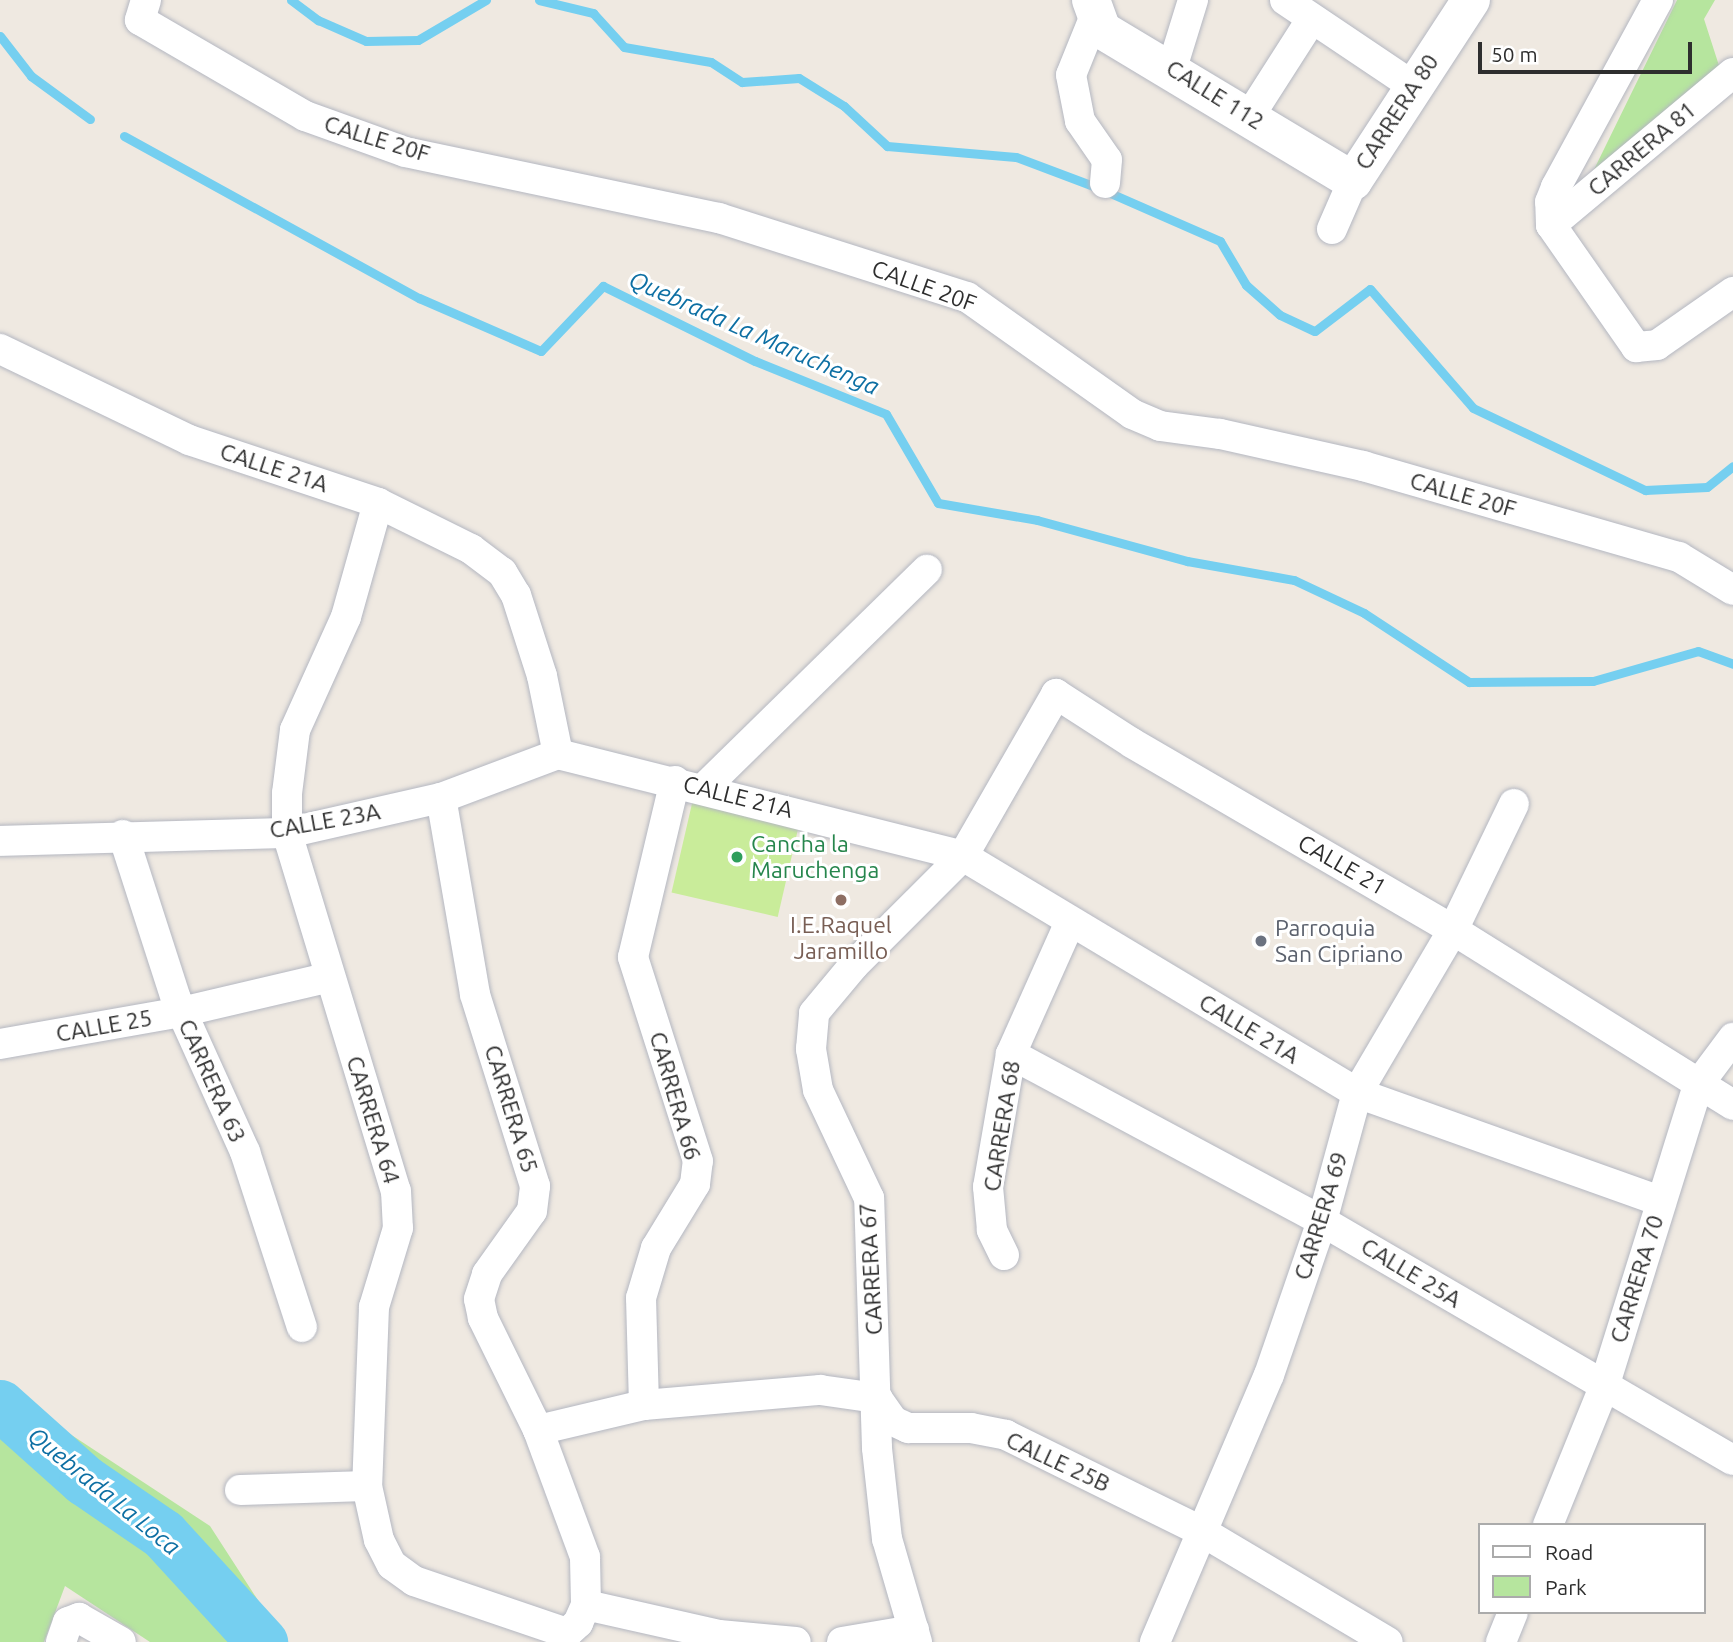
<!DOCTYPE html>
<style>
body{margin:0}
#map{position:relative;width:1733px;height:1642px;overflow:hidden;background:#efe9e1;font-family:Ubuntu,sans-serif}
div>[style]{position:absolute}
.green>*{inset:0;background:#b6e59e}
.pitch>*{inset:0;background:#c9ec9a;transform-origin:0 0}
.stream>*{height:9px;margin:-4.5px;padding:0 4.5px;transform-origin:4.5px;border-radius:4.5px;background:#75cff0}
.river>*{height:51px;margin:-25.5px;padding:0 25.5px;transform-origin:25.5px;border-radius:25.5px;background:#75cff0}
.roads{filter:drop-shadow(0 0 2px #b4b7c1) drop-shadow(0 0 2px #b4b7c1)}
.minor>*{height:30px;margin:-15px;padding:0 15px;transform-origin:15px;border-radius:15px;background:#fff}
.tertiary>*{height:38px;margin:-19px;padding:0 19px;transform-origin:19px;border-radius:19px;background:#fff}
.dots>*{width:19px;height:19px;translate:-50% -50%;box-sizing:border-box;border:4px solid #fff;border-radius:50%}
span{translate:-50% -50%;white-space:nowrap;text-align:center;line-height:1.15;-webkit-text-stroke:6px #fff;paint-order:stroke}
.street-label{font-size:23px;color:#2e2e2e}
.leisure-label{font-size:23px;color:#27864d}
.left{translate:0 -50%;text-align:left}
.education-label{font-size:23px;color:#785e54}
.worship-label{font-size:23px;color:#5b616d}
.water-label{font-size:24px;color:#0d6fa3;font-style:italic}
.legend{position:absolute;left:1478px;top:1523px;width:228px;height:91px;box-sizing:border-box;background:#fff;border:2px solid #ababab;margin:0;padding:9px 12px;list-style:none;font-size:21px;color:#2e2e2e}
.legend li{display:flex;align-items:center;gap:14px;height:35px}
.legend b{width:35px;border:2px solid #ababab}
.scale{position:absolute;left:1478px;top:42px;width:214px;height:32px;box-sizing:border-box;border:4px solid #2e2e2e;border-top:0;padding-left:9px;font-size:21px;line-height:24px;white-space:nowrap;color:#2e2e2e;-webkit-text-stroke:5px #fff;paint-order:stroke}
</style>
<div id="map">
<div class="green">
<i style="clip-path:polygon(1677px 0,1715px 0,1704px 19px,1723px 78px,1583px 192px)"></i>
<i style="clip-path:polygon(0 1388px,210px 1526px,285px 1642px,150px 1642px,65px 1586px,44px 1642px,0 1642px)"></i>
</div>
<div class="pitch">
<i style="left:694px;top:795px;width:109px;height:100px;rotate:13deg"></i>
</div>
<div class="stream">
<i style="left:291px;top:0;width:34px;rotate:37deg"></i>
<i style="left:318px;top:20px;width:52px;rotate:23.6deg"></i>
<i style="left:366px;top:41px;width:52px;rotate:-1.1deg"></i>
<i style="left:418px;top:40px;width:79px;rotate:-30.5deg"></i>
<i style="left:539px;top:0;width:56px;rotate:13.5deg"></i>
<i style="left:593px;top:13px;width:46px;rotate:47.6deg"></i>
<i style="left:624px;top:47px;width:88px;rotate:9.8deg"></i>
<i style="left:711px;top:62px;width:37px;rotate:33deg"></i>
<i style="left:742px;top:82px;width:57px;rotate:-4deg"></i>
<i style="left:799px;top:78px;width:53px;rotate:31.9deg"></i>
<i style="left:844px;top:106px;width:59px;rotate:42.9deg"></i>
<i style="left:887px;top:146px;width:129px;rotate:4.9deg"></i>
<i style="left:1016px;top:157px;width:91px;rotate:20.6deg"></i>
<i style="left:1101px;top:189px;width:130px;rotate:23.6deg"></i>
<i style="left:1220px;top:241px;width:51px;rotate:59.4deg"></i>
<i style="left:1246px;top:285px;width:45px;rotate:41.4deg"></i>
<i style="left:1280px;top:315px;width:38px;rotate:25deg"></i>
<i style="left:1315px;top:331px;width:69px;rotate:-37.4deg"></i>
<i style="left:1370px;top:289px;width:157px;rotate:49.1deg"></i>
<i style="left:1473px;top:408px;width:191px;rotate:25.5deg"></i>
<i style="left:1645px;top:490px;width:62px;rotate:-2.8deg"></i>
<i style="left:1707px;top:487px;width:33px;rotate:-39deg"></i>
<i style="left:0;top:36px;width:51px;rotate:52.2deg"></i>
<i style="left:31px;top:76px;width:73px;rotate:36.1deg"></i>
<i style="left:124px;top:136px;width:337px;rotate:28.8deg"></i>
<i style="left:419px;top:298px;width:133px;rotate:23.5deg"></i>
<i style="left:541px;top:351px;width:90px;rotate:-46.4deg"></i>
<i style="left:603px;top:286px;width:169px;rotate:26.3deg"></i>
<i style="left:755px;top:361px;width:141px;rotate:22deg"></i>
<i style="left:886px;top:414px;width:103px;rotate:59.7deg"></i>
<i style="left:938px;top:503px;width:100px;rotate:9.7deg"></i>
<i style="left:1037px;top:520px;width:156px;rotate:15.3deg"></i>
<i style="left:1187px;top:561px;width:109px;rotate:10.1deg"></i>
<i style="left:1294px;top:580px;width:77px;rotate:25.2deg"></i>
<i style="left:1364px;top:613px;width:126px;rotate:33.3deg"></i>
<i style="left:1469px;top:682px;width:124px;rotate:-0.5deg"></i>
<i style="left:1593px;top:681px;width:109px;rotate:-15.9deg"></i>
<i style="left:1698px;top:651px;width:37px;rotate:20deg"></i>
</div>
<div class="river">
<i style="left:0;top:1405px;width:113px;rotate:41.8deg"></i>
<i style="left:84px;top:1480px;width:96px;rotate:34.4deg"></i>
<i style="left:163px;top:1534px;width:147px;rotate:47.5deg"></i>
</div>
<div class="roads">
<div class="minor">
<i style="left:146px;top:0;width:21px;rotate:107deg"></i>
<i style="left:140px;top:20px;width:191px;rotate:30.2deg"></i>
<i style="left:305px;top:116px;width:106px;rotate:19.8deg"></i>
<i style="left:405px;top:152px;width:321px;rotate:11.9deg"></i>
<i style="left:719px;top:218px;width:260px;rotate:17.7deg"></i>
<i style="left:967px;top:297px;width:202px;rotate:35.3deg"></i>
<i style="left:1132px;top:414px;width:30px;rotate:23deg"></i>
<i style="left:1160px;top:426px;width:61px;rotate:7.6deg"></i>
<i style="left:1220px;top:434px;width:147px;rotate:12.6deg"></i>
<i style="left:1363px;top:466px;width:329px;rotate:16.1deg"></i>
<i style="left:1679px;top:557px;width:63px;rotate:31.4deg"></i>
<i style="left:1285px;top:0;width:154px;rotate:33.9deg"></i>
<i style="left:1094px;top:18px;width:61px;rotate:112deg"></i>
<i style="left:1071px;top:75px;width:47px;rotate:78.9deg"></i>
<i style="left:1080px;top:121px;width:47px;rotate:55.3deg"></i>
<i style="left:1107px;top:160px;width:23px;rotate:95deg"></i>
<i style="left:1172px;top:68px;width:71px;rotate:-72.8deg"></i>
<i style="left:1249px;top:117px;width:115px;rotate:-57.4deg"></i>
<i style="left:1551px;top:225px;width:149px;rotate:55.1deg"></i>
<i style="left:1636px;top:347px;width:21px;rotate:-5deg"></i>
<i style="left:1657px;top:345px;width:93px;rotate:-34.9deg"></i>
<i style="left:1551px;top:225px;width:23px;rotate:-92deg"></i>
<i style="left:1550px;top:202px;width:16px;rotate:-68deg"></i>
<i style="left:1556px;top:187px;width:213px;rotate:-61.4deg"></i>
<i style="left:1551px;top:225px;width:237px;rotate:-39.9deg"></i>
<i style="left:1332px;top:229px;width:52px;rotate:-66.4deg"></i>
<i style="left:0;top:349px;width:210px;rotate:25.7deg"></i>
<i style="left:189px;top:440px;width:199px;rotate:18.4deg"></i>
<i style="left:378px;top:503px;width:104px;rotate:26.3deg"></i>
<i style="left:471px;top:549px;width:39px;rotate:37deg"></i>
<i style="left:502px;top:572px;width:27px;rotate:59deg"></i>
<i style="left:516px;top:595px;width:85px;rotate:72.2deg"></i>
<i style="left:542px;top:676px;width:80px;rotate:78.4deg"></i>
<i style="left:378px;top:503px;width:118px;rotate:105.7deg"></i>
<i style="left:346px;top:617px;width:124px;rotate:114.3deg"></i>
<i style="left:295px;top:730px;width:64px;rotate:97.2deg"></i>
<i style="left:287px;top:793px;width:40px;rotate:90deg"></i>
<i style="left:287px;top:833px;width:374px;rotate:73.1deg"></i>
<i style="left:396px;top:1191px;width:37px;rotate:87deg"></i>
<i style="left:398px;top:1228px;width:83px;rotate:106.9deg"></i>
<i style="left:374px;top:1307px;width:179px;rotate:92.2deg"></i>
<i style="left:367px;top:1486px;width:55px;rotate:77.5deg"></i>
<i style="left:379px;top:1540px;width:28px;rotate:63deg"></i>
<i style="left:392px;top:1565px;width:27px;rotate:36deg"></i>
<i style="left:414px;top:1581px;width:162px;rotate:18.8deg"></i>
<i style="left:567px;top:1633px;width:15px;rotate:-42deg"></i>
<i style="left:578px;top:1623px;width:20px;rotate:-66deg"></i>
<i style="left:586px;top:1605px;width:48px;rotate:-91.2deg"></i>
<i style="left:585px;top:1557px;width:135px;rotate:-110.3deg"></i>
<i style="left:538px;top:1430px;width:125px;rotate:-116.2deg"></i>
<i style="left:483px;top:1318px;width:19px;rotate:-102deg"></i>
<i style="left:479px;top:1299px;width:26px;rotate:-72deg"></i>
<i style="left:487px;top:1274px;width:77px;rotate:-54.5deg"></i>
<i style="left:532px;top:1211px;width:25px;rotate:-83deg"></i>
<i style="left:535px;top:1186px;width:201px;rotate:-107.4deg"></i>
<i style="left:475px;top:994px;width:199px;rotate:-99.8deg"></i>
<i style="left:558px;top:754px;width:418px;rotate:14.1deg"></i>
<i style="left:963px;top:856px;width:460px;rotate:31deg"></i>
<i style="left:1357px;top:1093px;width:322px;rotate:19.6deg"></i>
<i style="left:704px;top:788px;width:312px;rotate:-44.4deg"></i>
<i style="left:123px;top:835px;width:172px;rotate:72.1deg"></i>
<i style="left:176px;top:999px;width:168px;rotate:65.7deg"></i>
<i style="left:245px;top:1152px;width:184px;rotate:72deg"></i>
<i style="left:0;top:841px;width:287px;rotate:-1.6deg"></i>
<i style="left:287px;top:833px;width:158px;rotate:-12.8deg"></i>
<i style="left:441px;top:798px;width:125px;rotate:-20.6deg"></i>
<i style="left:0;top:1044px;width:184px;rotate:-10deg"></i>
<i style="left:181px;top:1012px;width:153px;rotate:-13.2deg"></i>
<i style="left:1011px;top:1054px;width:353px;rotate:28.2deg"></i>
<i style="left:1322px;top:1221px;width:475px;rotate:30.2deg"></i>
<i style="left:1004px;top:1255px;width:28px;rotate:-116deg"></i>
<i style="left:992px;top:1230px;width:43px;rotate:-95.3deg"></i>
<i style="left:988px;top:1187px;width:135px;rotate:-80.2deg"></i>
<i style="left:1011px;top:1054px;width:145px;rotate:-65.9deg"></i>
<i style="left:644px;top:1405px;width:107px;rotate:-91.6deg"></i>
<i style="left:641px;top:1298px;width:52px;rotate:-73.3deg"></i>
<i style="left:656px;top:1248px;width:75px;rotate:-58.6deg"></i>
<i style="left:695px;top:1184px;width:23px;rotate:-83deg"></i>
<i style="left:698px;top:1161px;width:214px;rotate:-107.7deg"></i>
<i style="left:633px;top:957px;width:181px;rotate:-76.6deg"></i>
<i style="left:538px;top:1430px;width:109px;rotate:-13.3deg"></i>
<i style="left:644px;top:1405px;width:177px;rotate:-4.9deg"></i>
<i style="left:820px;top:1390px;width:58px;rotate:8deg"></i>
<i style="left:877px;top:1398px;width:28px;rotate:55deg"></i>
<i style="left:893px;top:1421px;width:17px;rotate:25deg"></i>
<i style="left:908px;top:1428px;width:63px"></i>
<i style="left:971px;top:1428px;width:36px;rotate:11deg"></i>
<i style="left:1006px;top:1435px;width:217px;rotate:26.2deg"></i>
<i style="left:1201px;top:1531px;width:217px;rotate:30.7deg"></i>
<i style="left:240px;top:1490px;width:127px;rotate:-1.8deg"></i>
<i style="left:1548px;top:1525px;width:149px;rotate:-67.9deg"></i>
<i style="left:1604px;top:1387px;width:316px;rotate:-72.7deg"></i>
<i style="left:1698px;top:1085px;width:59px;rotate:-53.3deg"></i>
<i style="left:586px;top:1605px;width:136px;rotate:12.7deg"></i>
<i style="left:719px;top:1635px;width:77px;rotate:5.2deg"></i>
<i style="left:61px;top:1642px;width:21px;rotate:-71deg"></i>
<i style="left:68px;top:1622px;width:12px;rotate:-20deg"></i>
<i style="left:79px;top:1618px;width:48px;rotate:29.7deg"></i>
<i style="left:842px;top:1642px;width:73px;rotate:-9.5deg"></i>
<i style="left:917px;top:1642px;width:107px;rotate:-106.2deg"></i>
<i style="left:887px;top:1539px;width:92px;rotate:-96.3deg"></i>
<i style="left:877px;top:1448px;width:250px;rotate:-91.8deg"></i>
<i style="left:869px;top:1198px;width:119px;rotate:-115.3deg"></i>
<i style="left:818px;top:1090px;width:42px;rotate:-99.7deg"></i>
<i style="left:811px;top:1049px;width:36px;rotate:-85deg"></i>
<i style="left:814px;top:1013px;width:62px;rotate:-50.2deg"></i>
<i style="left:854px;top:965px;width:154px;rotate:-45deg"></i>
<i style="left:963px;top:856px;width:187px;rotate:-60.1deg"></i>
<i style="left:1056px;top:694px;width:90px;rotate:32.8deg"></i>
<i style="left:1132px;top:743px;width:371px;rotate:30.2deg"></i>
<i style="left:1453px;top:930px;width:330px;rotate:32deg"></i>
<i style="left:1155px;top:1642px;width:290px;rotate:-66.9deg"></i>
<i style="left:1269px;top:1375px;width:163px;rotate:-71deg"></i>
<i style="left:1322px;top:1221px;width:133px;rotate:-74.7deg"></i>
<i style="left:1357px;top:1093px;width:189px;rotate:-59.5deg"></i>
<i style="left:1453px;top:930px;width:140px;rotate:-64.2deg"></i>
<i style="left:1501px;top:1642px;width:32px;rotate:-68deg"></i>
</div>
<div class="tertiary">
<i style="left:1091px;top:0;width:32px;rotate:70deg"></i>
<i style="left:1102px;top:30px;width:293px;rotate:31deg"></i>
<i style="left:1353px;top:181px;width:216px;rotate:-56.9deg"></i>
</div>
</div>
<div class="dots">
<i style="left:737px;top:857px;background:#2e9e5b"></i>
<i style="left:841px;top:900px;background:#8d6e63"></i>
<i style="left:1261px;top:941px;background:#6b7280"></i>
</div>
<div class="street-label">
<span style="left:1215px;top:95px;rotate:32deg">CALLE 112</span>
<span style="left:1397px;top:112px;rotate:-57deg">CARRERA 80</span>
<span style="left:377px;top:139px;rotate:17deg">CALLE 20F</span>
<span style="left:1642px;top:149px;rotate:-40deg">CARRERA 81</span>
<span style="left:924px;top:286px;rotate:20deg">CALLE 20F</span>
<span style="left:274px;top:468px;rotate:18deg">CALLE 21A</span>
<span style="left:1463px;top:495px;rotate:16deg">CALLE 20F</span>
<span style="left:738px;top:797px;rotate:14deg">CALLE 21A</span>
<span style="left:325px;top:821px;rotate:-10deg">CALLE 23A</span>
<span style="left:1342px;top:865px;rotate:30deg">CALLE 21</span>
<span style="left:104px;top:1026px;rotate:-10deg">CALLE 25</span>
<span style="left:1249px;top:1029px;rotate:31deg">CALLE 21A</span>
<span style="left:212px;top:1081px;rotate:66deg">CARRERA 63</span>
<span style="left:675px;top:1096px;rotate:74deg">CARRERA 66</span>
<span style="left:511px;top:1109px;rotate:73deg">CARRERA 65</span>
<span style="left:373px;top:1120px;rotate:73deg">CARRERA 64</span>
<span style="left:1002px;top:1126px;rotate:-81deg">CARRERA 68</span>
<span style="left:1321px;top:1216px;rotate:-73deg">CARRERA 69</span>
<span style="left:871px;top:1269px;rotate:-93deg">CARRERA 67</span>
<span style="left:1411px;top:1273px;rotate:31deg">CALLE 25A</span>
<span style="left:1637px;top:1279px;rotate:-73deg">CARRERA 70</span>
<span style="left:1058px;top:1462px;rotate:25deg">CALLE 25B</span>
</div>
<div class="leisure-label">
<span class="left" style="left:751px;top:857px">Cancha la<br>Maruchenga</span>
</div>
<div class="education-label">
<span style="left:841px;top:938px">I.E.Raquel<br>Jaramillo</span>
</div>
<div class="worship-label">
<span class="left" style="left:1275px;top:941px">Parroquia<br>San Cipriano</span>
</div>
<div class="water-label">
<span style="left:754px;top:333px;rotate:24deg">Quebrada La Maruchenga</span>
<span style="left:104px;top:1491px;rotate:39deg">Quebrada La Loca</span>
</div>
<ul class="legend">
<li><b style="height:9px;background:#fff"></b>Road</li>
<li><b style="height:19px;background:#b6e59e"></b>Park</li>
</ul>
<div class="scale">50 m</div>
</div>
